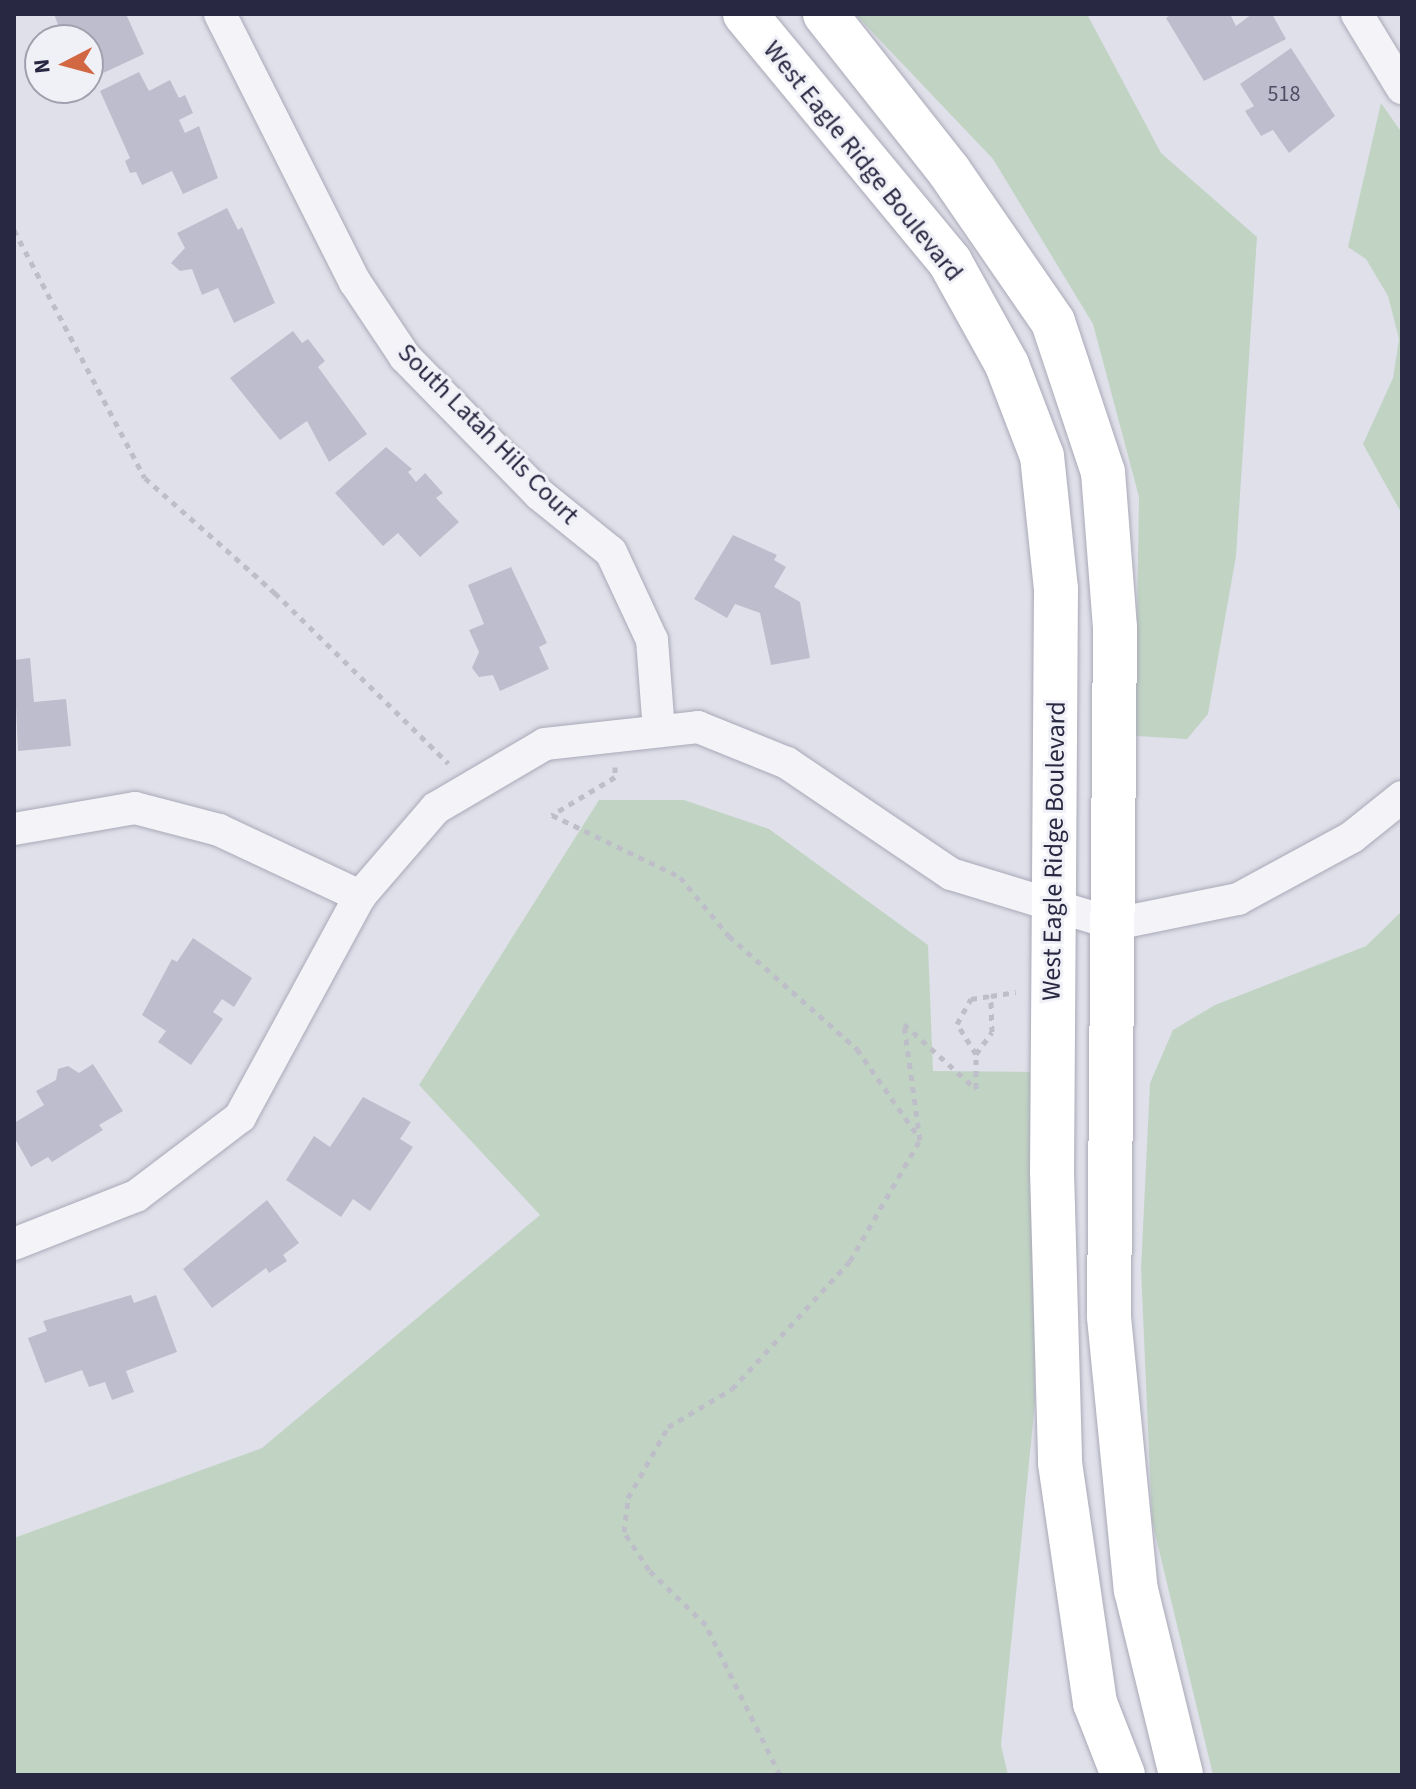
<!DOCTYPE html>
<style>
body{margin:0}
#map{position:relative;width:1416px;height:1789px;overflow:hidden;background:#e0e0ea;font-family:"Source Sans 3",sans-serif}
div>[style]{position:absolute}
.green>*{inset:0;background:#c1d4c4}
.building>*{inset:0;background:#bebdcd}
.path>*{height:5px;margin-top:-2.5px;transform-origin:0;background:repeating-linear-gradient(90deg,#bebec9 0 6px,transparent 0 12px)}
.roads{filter:drop-shadow(0 0 2px #a9a9b8) drop-shadow(0 0 2px #a9a9b8)}
.street>*{height:32px;margin:-16px;padding:0 16px;transform-origin:16px;border-radius:16px;background:#f3f3f8}
.secondary>*{height:44px;margin:-22px;padding:0 22px;transform-origin:22px;border-radius:22px;background:#fff}
span{translate:-50% -50%;white-space:nowrap;text-align:center;line-height:1.15;-webkit-text-stroke:6px #f0f0f7;paint-order:stroke}
.number-label{font-size:22px;color:#4e4d65}
.number-label span{-webkit-text-stroke-width:0}
.street-label{font-size:26px;color:#292842}
.frame{position:absolute;inset:0;border:16px solid #292842;pointer-events:none}
.north{position:absolute;left:24px;top:24px;width:80px;height:80px;box-sizing:border-box;background:#f0f0f7;border:2px solid #a0a0af;border-radius:50%;rotate:264deg;font-size:22px;font-weight:700;line-height:32px;text-align:center;color:#292842}
.north::after{content:'';display:block;margin:auto;width:28px;height:36px;background:#d16743;clip-path:polygon(50% 0,100% 100%,50% 72%,0 100%)}
</style>
<div id="map">
<div class="green">
<i style="clip-path:polygon(855px 14px,1087px 14px,1161px 153px,1257px 237px,1236px 556px,1208px 714px,1187px 739px,1135px 736px,1139px 497px,1093px 324px,993px 159px)"></i>
<i style="clip-path:polygon(1381px 103px,1402px 133px,1402px 514px,1363px 444px,1393px 378px,1399px 339px,1388px 296px,1366px 259px,1348px 247px)"></i>
<i style="clip-path:polygon(599px 800px,684px 800px,769px 829px,928px 945px,933px 1071px,1034px 1072px,1035px 1402px,1001px 1745px,1008px 1775px,14px 1775px,14px 1538px,262px 1448px,540px 1215px,419px 1085px)"></i>
<i style="clip-path:polygon(1402px 911px,1402px 1775px,1213px 1775px,1152px 1521px,1141px 1269px,1150px 1083px,1173px 1030px,1215px 1005px,1366px 946px)"></i>
</div>
<div class="building">
<i style="clip-path:polygon(54px 14px,126px 14px,144px 54px,99px 75px,88px 40px,79px 32px,63px 38px)"></i>
<i style="clip-path:polygon(1172px 14px,1230px 14px,1236px 26px,1252px 14px,1272px 14px,1286px 39px,1204px 81px,1166px 18px)"></i>
<i style="clip-path:polygon(1291px 48px,1335px 116px,1289px 153px,1273px 130px,1261px 136px,1245px 111px,1254px 106px,1240px 84px)"></i>
<i style="clip-path:polygon(139px 72px,149px 91px,170px 80px,179px 98px,185px 95px,193px 113px,179px 120px,185px 133px,199px 126px,218px 178px,183px 194px,172px 171px,142px 185px,136px 172px,130px 173px,125px 161px,130px 158px,100px 91px)"></i>
<i style="clip-path:polygon(227px 208px,238px 230px,242px 227px,275px 303px,234px 323px,218px 288px,202px 295px,192px 269px,180px 271px,171px 263px,185px 248px,177px 233px)"></i>
<i style="clip-path:polygon(293px 331px,302px 343px,308px 339px,325px 361px,318px 367px,367px 434px,329px 462px,307px 421px,280px 440px,230px 378px)"></i>
<i style="clip-path:polygon(386px 447px,412px 469px,408px 472px,416px 482px,425px 473px,443px 493px,436px 498px,459px 522px,420px 557px,398px 533px,383px 546px,335px 493px)"></i>
<i style="clip-path:polygon(733px 535px,777px 555px,774px 560px,786px 567px,774px 587px,800px 602px,810px 658px,771px 665px,760px 613px,735px 604px,727px 618px,694px 599px)"></i>
<i style="clip-path:polygon(511px 567px,547px 643px,539px 647px,549px 669px,500px 691px,493px 675px,479px 677px,472px 668px,479px 652px,469px 630px,484px 624px,468px 585px)"></i>
<i style="clip-path:polygon(30px 658px,34px 702px,66px 699px,71px 746px,18px 751px,14px 660px)"></i>
<i style="clip-path:polygon(193px 938px,252px 978px,234px 1007px,222px 999px,213px 1012px,223px 1019px,191px 1065px,158px 1042px,166px 1031px,142px 1015px,172px 959px,177px 962px)"></i>
<i style="clip-path:polygon(93px 1064px,123px 1111px,99px 1125px,103px 1130px,52px 1162px,48px 1157px,31px 1167px,14px 1137px,14px 1123px,44px 1105px,36px 1091px,56px 1080px,58px 1069px,68px 1066px,79px 1073px)"></i>
<i style="clip-path:polygon(363px 1097px,411px 1122px,400px 1139px,413px 1147px,370px 1211px,353px 1199px,341px 1217px,286px 1180px,314px 1136px,330px 1147px)"></i>
<i style="clip-path:polygon(267px 1200px,299px 1243px,283px 1255px,287px 1261px,269px 1273px,266px 1268px,212px 1308px,183px 1269px)"></i>
<i style="clip-path:polygon(131px 1295px,134px 1303px,156px 1295px,177px 1352px,126px 1371px,134px 1392px,112px 1400px,105px 1382px,89px 1387px,82px 1370px,45px 1383px,28px 1338px,47px 1331px,43px 1321px)"></i>
</div>
<div class="path">
<i style="left:14px;top:230px;width:280px;rotate:62.2deg"></i>
<i style="left:145px;top:478px;width:174px;rotate:41.5deg"></i>
<i style="left:275px;top:593px;width:243px;rotate:44.5deg"></i>
<i style="left:615px;top:767px;width:10px;rotate:90deg"></i>
<i style="left:615px;top:777px;width:74px;rotate:148.9deg"></i>
<i style="left:552px;top:815px;width:142px;rotate:25.8deg"></i>
<i style="left:680px;top:877px;width:77px;rotate:50.3deg"></i>
<i style="left:729px;top:936px;width:171px;rotate:41.4deg"></i>
<i style="left:857px;top:1049px;width:110px;rotate:55deg"></i>
<i style="left:976px;top:1054px;width:36px;rotate:-122deg"></i>
<i style="left:957px;top:1024px;width:29px;rotate:-61deg"></i>
<i style="left:971px;top:999px;width:20px;rotate:-9deg"></i>
<i style="left:780px;top:1775px;width:167px;rotate:-116.3deg"></i>
<i style="left:706px;top:1625px;width:79px;rotate:-136deg"></i>
<i style="left:649px;top:1570px;width:45px;rotate:-123.3deg"></i>
<i style="left:624px;top:1532px;width:34px;rotate:-83deg"></i>
<i style="left:628px;top:1498px;width:81px;rotate:-60.6deg"></i>
<i style="left:668px;top:1427px;width:74px;rotate:-30.7deg"></i>
<i style="left:732px;top:1389px;width:174px;rotate:-47.3deg"></i>
<i style="left:850px;top:1261px;width:140px;rotate:-60deg"></i>
<i style="left:920px;top:1140px;width:117px;rotate:-97.9deg"></i>
<i style="left:904px;top:1024px;width:97px;rotate:42.1deg"></i>
<i style="left:976px;top:1089px;width:35px;rotate:-90deg"></i>
<i style="left:976px;top:1054px;width:27px;rotate:-54deg"></i>
<i style="left:992px;top:1032px;width:36px;rotate:-92deg"></i>
<i style="left:991px;top:996px;width:25px;rotate:-9deg"></i>
</div>
<div class="roads">
<div class="street">
<i style="left:220px;top:14px;width:300px;rotate:63.3deg"></i>
<i style="left:355px;top:282px;width:90px;rotate:56.3deg"></i>
<i style="left:405px;top:357px;width:192px;rotate:45.6deg"></i>
<i style="left:539px;top:494px;width:92px;rotate:38.9deg"></i>
<i style="left:611px;top:552px;width:97px;rotate:65deg"></i>
<i style="left:652px;top:640px;width:91px;rotate:85.6deg"></i>
<i style="left:1357px;top:14px;width:87px;rotate:58.7deg"></i>
<i style="left:14px;top:829px;width:123px;rotate:-9.8deg"></i>
<i style="left:135px;top:808px;width:87px;rotate:14.7deg"></i>
<i style="left:219px;top:830px;width:156px;rotate:25.1deg"></i>
<i style="left:14px;top:1244px;width:131px;rotate:-21.5deg"></i>
<i style="left:136px;top:1196px;width:131px;rotate:-37.2deg"></i>
<i style="left:240px;top:1117px;width:251px;rotate:-61.5deg"></i>
<i style="left:360px;top:896px;width:116px;rotate:-49.2deg"></i>
<i style="left:436px;top:808px;width:126px;rotate:-30.4deg"></i>
<i style="left:545px;top:744px;width:154px;rotate:-6.3deg"></i>
<i style="left:698px;top:727px;width:96px;rotate:22deg"></i>
<i style="left:787px;top:763px;width:198px;rotate:34.1deg"></i>
<i style="left:951px;top:874px;width:171px;rotate:17deg"></i>
<i style="left:1115px;top:924px;width:126px;rotate:-11.5deg"></i>
<i style="left:1238px;top:899px;width:130px;rotate:-28.5deg"></i>
<i style="left:1352px;top:837px;width:64px;rotate:-38.7deg"></i>
</div>
<div class="secondary">
<i style="left:745px;top:14px;width:322px;rotate:50.4deg"></i>
<i style="left:950px;top:262px;width:118px;rotate:61deg"></i>
<i style="left:1007px;top:365px;width:97px;rotate:69deg"></i>
<i style="left:1042px;top:456px;width:134px;rotate:84deg"></i>
<i style="left:1056px;top:589px;width:582px;rotate:90.39deg"></i>
<i style="left:1052px;top:1171px;width:292px;rotate:88.4deg"></i>
<i style="left:1060px;top:1463px;width:243px;rotate:81.7deg"></i>
<i style="left:1095px;top:1703px;width:77px;rotate:68.7deg"></i>
<i style="left:825px;top:14px;width:200px;rotate:51.7deg"></i>
<i style="left:949px;top:171px;width:183px;rotate:55.4deg"></i>
<i style="left:1053px;top:322px;width:158px;rotate:71.6deg"></i>
<i style="left:1103px;top:472px;width:156px;rotate:85.6deg"></i>
<i style="left:1115px;top:628px;width:689px;rotate:90.5deg"></i>
<i style="left:1109px;top:1317px;width:274px;rotate:84.4deg"></i>
<i style="left:1136px;top:1590px;width:190px;rotate:76.3deg"></i>
</div>
</div>
<div class="number-label">
<span style="left:1284px;top:95px">518</span>
</div>
<div class="street-label">
<span style="left:863px;top:161px;rotate:51deg">West Eagle Ridge Boulevard</span>
<span style="left:488px;top:434px;rotate:45deg">South Latah Hils Court</span>
<span style="left:1054px;top:851px;rotate:-89deg">West Eagle Ridge Boulevard</span>
</div>
<div class="frame"></div>
<div class="north">N</div>
</div>
